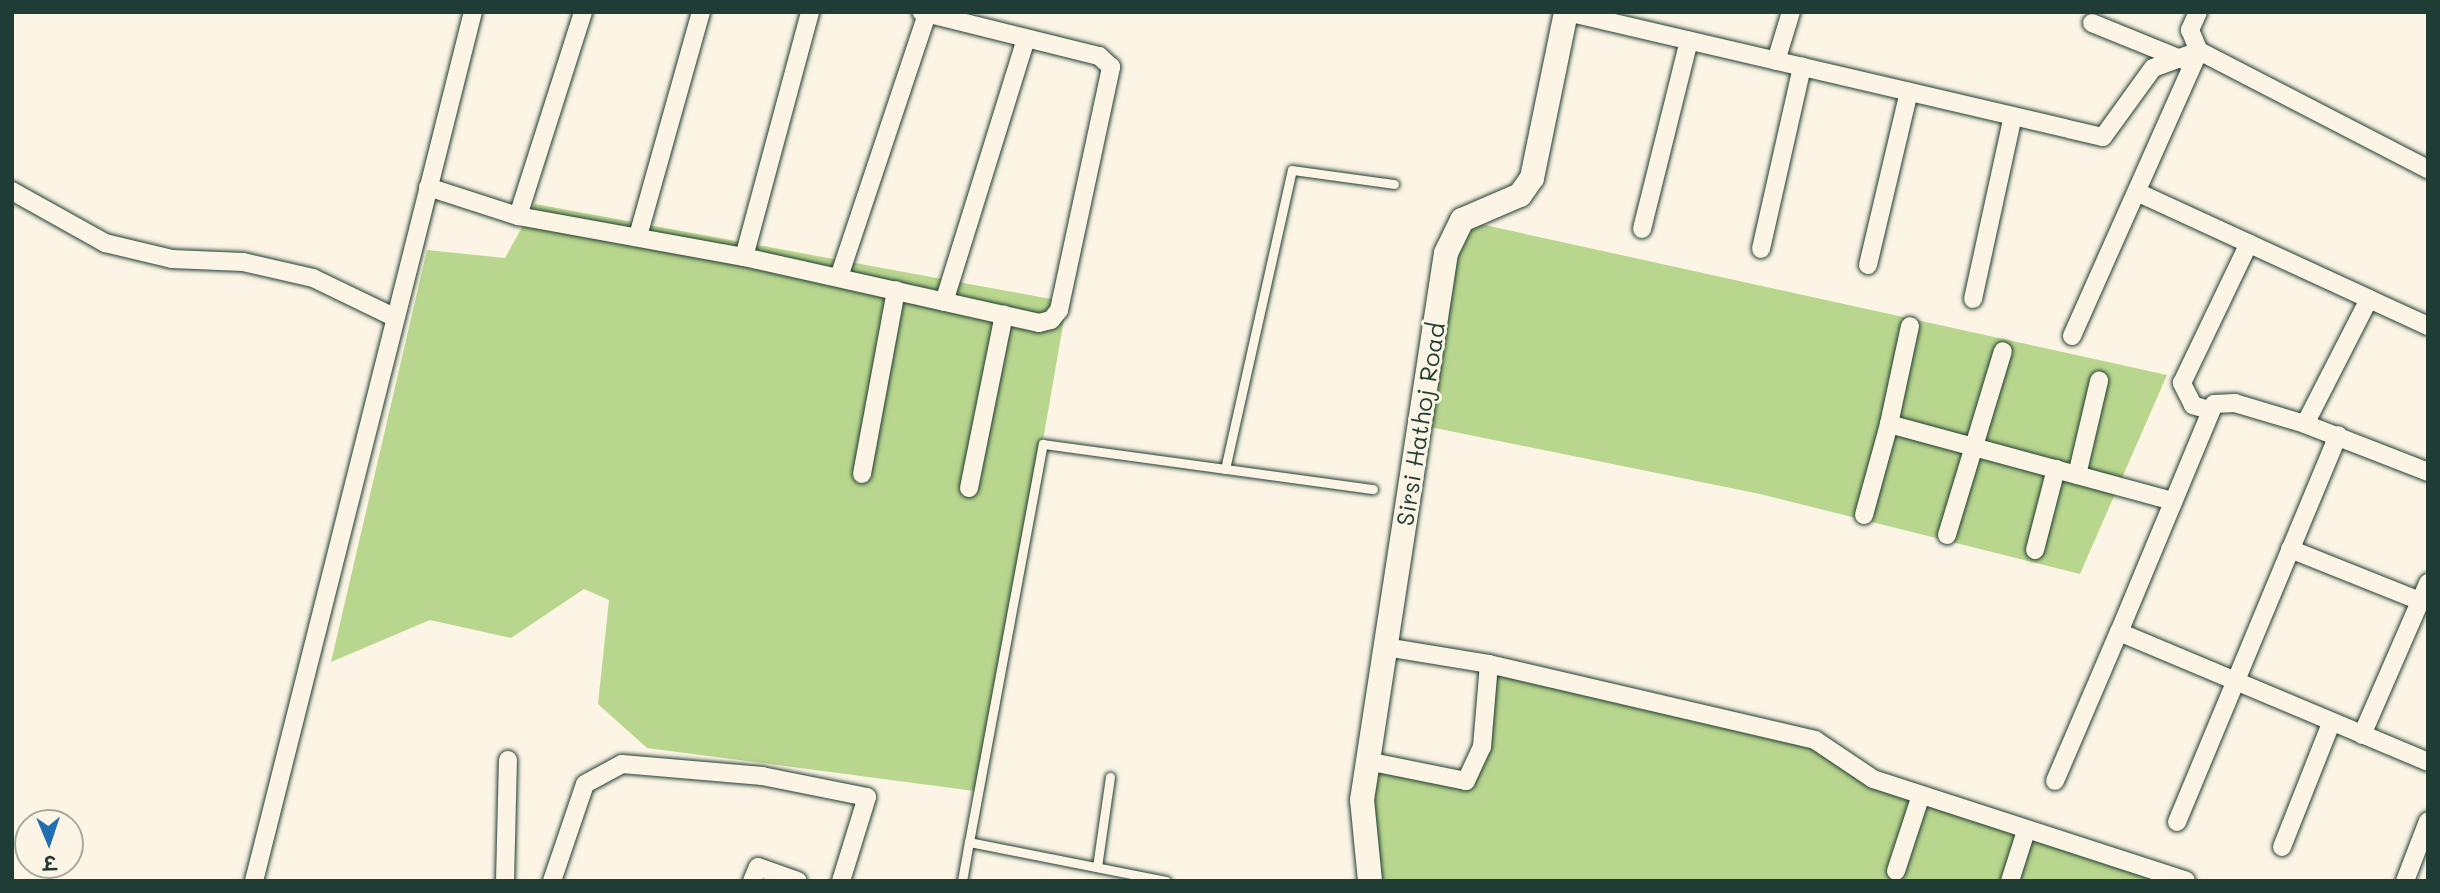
<!DOCTYPE html>
<meta charset="utf-8">
<style>
body{margin:0}
#map{position:relative;width:2440px;height:893px;overflow:hidden;background:#fcf5e5;font-family:Mali,"Playpen Sans Deva",sans-serif}
div>[style]{position:absolute}
.green>*{inset:0;background:#b9d68e}
.roads{filter:drop-shadow(0 0 2px #1f3d34) drop-shadow(0 0 2px #1f3d34)}
.lane>*{height:9px;margin:-4.5px;padding:0 4.5px;transform-origin:4.5px;border-radius:4.5px;background:#fcf5e5}
.street>*{height:18px;margin:-9px;padding:0 9px;transform-origin:9px;border-radius:9px;background:#fcf5e5}
.secondary>*{height:24px;margin:-12px;padding:0 12px;transform-origin:12px;border-radius:12px;background:#fcf5e5}
span{translate:-50% -50%;white-space:nowrap;text-align:center;line-height:1.15;-webkit-text-stroke:6px #fcf5e5;paint-order:stroke}
.street-label{font-size:24px;color:#1f3d34}
.frame{position:absolute;inset:0;border:14px solid #1f3d34;pointer-events:none}
.north{position:absolute;left:14px;top:809px;width:70px;height:70px;box-sizing:border-box;background:#fcf5e5;border:2px solid #a4ab9e;border-radius:50%;rotate:178deg;font-size:19px;font-weight:700;line-height:28px;text-align:center;color:#1f3d34}
.north::after{content:'';display:block;margin:auto;width:24px;height:32px;background:#1f6fb2;clip-path:polygon(50% 0,100% 100%,50% 72%,0 100%)}
</style>
<div id="map">
<div class="green">
<i style="clip-path:polygon(535px 204px,1067px 302px,982px 792px,647px 748px,598px 704px,609px 600px,584px 589px,511px 638px,430px 620px,331px 662px,427px 250px,505px 258px)"></i>
<i style="clip-path:polygon(1462px 220px,2167px 375px,2080px 574px,1760px 494px,1420px 425px)"></i>
<i style="clip-path:polygon(1489px 664px,1815px 740px,1873px 779px,2163px 881px,1376px 881px,1372px 762px,1466px 781px,1482px 747px)"></i>
</div>
<div class="roads">
<div class="lane">
<i style="left:1225px;top:469px;width:306px;rotate:-77.4deg"></i>
<i style="left:1292px;top:170px;width:103px;rotate:7.8deg"></i>
<i style="left:969px;top:842px;width:405px;rotate:-79.5deg"></i>
<i style="left:1043px;top:444px;width:333px;rotate:7.8deg"></i>
<i style="left:1097px;top:867px;width:91px;rotate:-81.8deg"></i>
<i style="left:962px;top:881px;width:40px;rotate:-80deg"></i>
<i style="left:969px;top:842px;width:201px;rotate:11.2deg"></i>
</div>
<div class="street">
<i style="left:1567px;top:12px;width:550px;rotate:13.13deg"></i>
<i style="left:2103px;top:137px;width:85px;rotate:-54.1deg"></i>
<i style="left:2153px;top:68px;width:49px;rotate:-20.3deg"></i>
<i style="left:2198px;top:12px;width:20px;rotate:114deg"></i>
<i style="left:2190px;top:30px;width:23px;rotate:67deg"></i>
<i style="left:2199px;top:51px;width:258px;rotate:27.3deg"></i>
<i style="left:2092px;top:23px;width:98px;rotate:22.1deg"></i>
<i style="left:1776px;top:61px;width:51px;rotate:-73deg"></i>
<i style="left:428px;top:187px;width:95px;rotate:17.9deg"></i>
<i style="left:518px;top:216px;width:230px;rotate:10.3deg"></i>
<i style="left:744px;top:257px;width:302px;rotate:12.6deg"></i>
<i style="left:1039px;top:323px;width:12px;rotate:-14deg"></i>
<i style="left:1051px;top:320px;width:13px;rotate:-51deg"></i>
<i style="left:1059px;top:310px;width:249px;rotate:-77.9deg"></i>
<i style="left:1111px;top:67px;width:16px;rotate:-137deg"></i>
<i style="left:1099px;top:56px;width:183px;rotate:-166.1deg"></i>
<i style="left:12px;top:191px;width:107px;rotate:29.2deg"></i>
<i style="left:105px;top:243px;width:69px;rotate:13.4deg"></i>
<i style="left:172px;top:259px;width:71px;rotate:2.4deg"></i>
<i style="left:243px;top:262px;width:72px;rotate:12.9deg"></i>
<i style="left:313px;top:278px;width:90px;rotate:25.7deg"></i>
<i style="left:2139px;top:193px;width:253px;rotate:24.7deg"></i>
<i style="left:518px;top:216px;width:214px;rotate:-72.3deg"></i>
<i style="left:1642px;top:229px;width:194px;rotate:-76deg"></i>
<i style="left:638px;top:236px;width:233px;rotate:-74.3deg"></i>
<i style="left:1761px;top:249px;width:187px;rotate:-77.3deg"></i>
<i style="left:744px;top:257px;width:254px;rotate:-74.9deg"></i>
<i style="left:1868px;top:265px;width:178px;rotate:-76.7deg"></i>
<i style="left:839px;top:277px;width:277px;rotate:-71.5deg"></i>
<i style="left:1973px;top:299px;width:187px;rotate:-77.7deg"></i>
<i style="left:944px;top:302px;width:272px;rotate:-72.7deg"></i>
<i style="left:2428px;top:326px;width:65px;rotate:-155.4deg"></i>
<i style="left:2369px;top:299px;width:140px;rotate:117.1deg"></i>
<i style="left:2305px;top:424px;width:73px;rotate:-163.3deg"></i>
<i style="left:2235px;top:403px;width:21px;rotate:177deg"></i>
<i style="left:2214px;top:404px;width:247px;rotate:112.6deg"></i>
<i style="left:2119px;top:632px;width:335px;rotate:22.8deg"></i>
<i style="left:2072px;top:336px;width:312px;rotate:-66deg"></i>
<i style="left:2209px;top:410px;width:17px;rotate:-163deg"></i>
<i style="left:2193px;top:405px;width:25px;rotate:-117deg"></i>
<i style="left:2182px;top:383px;width:155px;rotate:-64.4deg"></i>
<i style="left:1889px;top:424px;width:100px;rotate:-77.9deg"></i>
<i style="left:2305px;top:424px;width:132px;rotate:21.3deg"></i>
<i style="left:862px;top:474px;width:187px;rotate:-79.5deg"></i>
<i style="left:2077px;top:475px;width:97px;rotate:-76.8deg"></i>
<i style="left:969px;top:488px;width:177px;rotate:-78.6deg"></i>
<i style="left:1864px;top:515px;width:94px;rotate:-74.6deg"></i>
<i style="left:1889px;top:424px;width:293px;rotate:15.2deg"></i>
<i style="left:1947px;top:535px;width:192px;rotate:-73.1deg"></i>
<i style="left:2290px;top:549px;width:140px;rotate:21.8deg"></i>
<i style="left:2035px;top:550px;width:84px;rotate:-75.5deg"></i>
<i style="left:1386px;top:647px;width:104px;rotate:9.4deg"></i>
<i style="left:1489px;top:664px;width:335px;rotate:13.1deg"></i>
<i style="left:1815px;top:740px;width:70px;rotate:33.9deg"></i>
<i style="left:1873px;top:779px;width:329px;rotate:18deg"></i>
<i style="left:2362px;top:735px;width:166px;rotate:-66.5deg"></i>
<i style="left:1372px;top:762px;width:96px;rotate:11.4deg"></i>
<i style="left:1466px;top:781px;width:38px;rotate:-65deg"></i>
<i style="left:1482px;top:747px;width:83px;rotate:-85.2deg"></i>
<i style="left:2055px;top:781px;width:162px;rotate:-66.8deg"></i>
<i style="left:2177px;top:822px;width:419px;rotate:-67.4deg"></i>
<i style="left:2282px;top:847px;width:133px;rotate:-68.4deg"></i>
<i style="left:1896px;top:871px;width:80px;rotate:-71.8deg"></i>
<i style="left:254px;top:881px;width:896px;rotate:-75.86deg"></i>
<i style="left:505px;top:881px;width:121px;rotate:-88.6deg"></i>
<i style="left:552px;top:881px;width:102px;rotate:-71.2deg"></i>
<i style="left:585px;top:784px;width:42px;rotate:-28.4deg"></i>
<i style="left:622px;top:764px;width:141px;rotate:4.9deg"></i>
<i style="left:762px;top:776px;width:107px;rotate:11.3deg"></i>
<i style="left:867px;top:797px;width:88px;rotate:107.2deg"></i>
<i style="left:752px;top:881px;width:15px;rotate:-67deg"></i>
<i style="left:758px;top:867px;width:42px;rotate:19.3deg"></i>
<i style="left:2010px;top:881px;width:52px;rotate:-72.3deg"></i>
<i style="left:2405px;top:881px;width:64px;rotate:-69deg"></i>
</div>
<div class="secondary">
<i style="left:1370px;top:881px;width:81px;rotate:-95.6deg"></i>
<i style="left:1362px;top:800px;width:553px;rotate:-81.27deg"></i>
<i style="left:1446px;top:253px;width:37px;rotate:-64deg"></i>
<i style="left:1462px;top:220px;width:63px;rotate:-23.3deg"></i>
<i style="left:1520px;top:195px;width:21px;rotate:-55deg"></i>
<i style="left:1532px;top:178px;width:169px;rotate:-78.4deg"></i>
</div>
</div>
<div class="street-label">
<span style="left:1420px;top:424px;rotate:-81deg">Sirsi Hathoj Road</span>
</div>
<div class="frame"></div>
<div class="north">उ</div>
</div>
